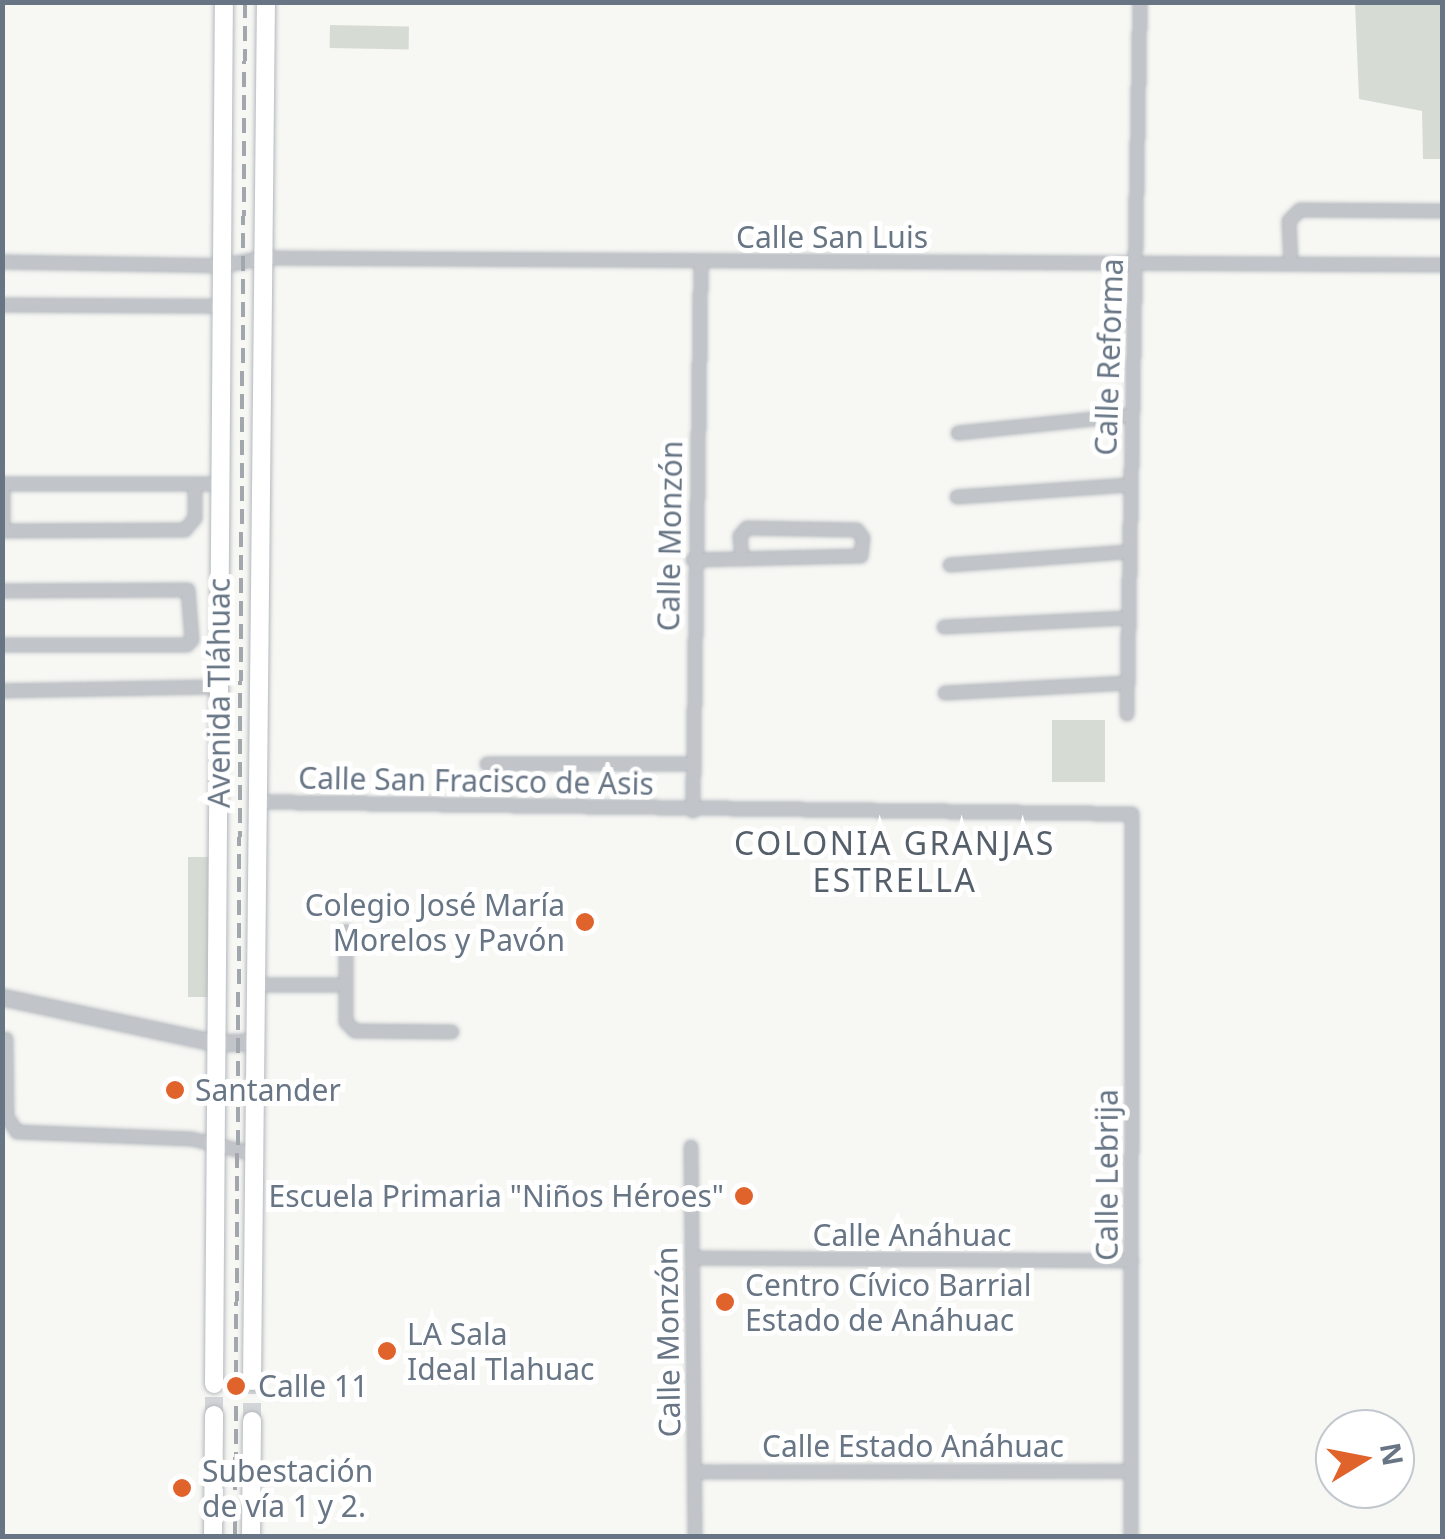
<!DOCTYPE html>
<meta charset="utf-8">
<style>
body{margin:0}
#map{position:relative;width:1445px;height:1539px;overflow:hidden;background:#f7f7f4;font-family:"Noto Sans",sans-serif}
div>[style]{position:absolute}
.green>*{inset:0;background:#d6dcd4;transform-origin:0 0}
.secondary-tunnel>*{height:18px;margin-top:-9px;transform-origin:0;background:repeating-linear-gradient(90deg,#d3d6d8 0 18px,transparent 0 27px)}
.roads{filter:drop-shadow(0 0 2px #b3b8bd) drop-shadow(0 0 2px #b3b8bd)}
.minor>*{height:12px;margin:-6px;padding:0 6px;transform-origin:6px;border-radius:6px;background:#c1c4c8}
.tertiary>*{height:15px;margin:-7.5px;padding:0 7.5px;transform-origin:7.5px;border-radius:7.5px;background:#c1c4c8}
.secondary>*{height:18px;margin:-9px;padding:0 9px;transform-origin:9px;border-radius:9px;background:#fff}
.rail>*{height:4px;margin-top:-2px;transform-origin:0;background:repeating-linear-gradient(90deg,#a2a7ae 0 15px,transparent 0 23px)}
.dots>*{width:28px;height:28px;translate:-50% -50%;box-sizing:border-box;border:5px solid #fff;border-radius:50%}
span{translate:-50% -50%;white-space:nowrap;text-align:center;line-height:1.15;-webkit-text-stroke:10px #fff;paint-order:stroke}
.street-label{font-size:30px;color:#677585}
.poi-label{font-size:30px;color:#677585}
.right{translate:-100% -50%;text-align:right}
.left{translate:0 -50%;text-align:left}
.neighbourhood-label{font-size:32px;color:#555f6a;letter-spacing:2.5px}
.frame{position:absolute;inset:0;border:5px solid #677585;pointer-events:none}
.north{position:absolute;left:1315px;top:1409px;width:100px;height:100px;box-sizing:border-box;background:#fff;border:2px solid #c2c8ce;border-radius:50%;rotate:80deg;font-size:28px;font-weight:700;line-height:40px;text-align:center;color:#677585}
.north::after{content:'';display:block;margin:auto;width:35px;height:45px;background:#e0632c;clip-path:polygon(50% 0,100% 100%,50% 72%,0 100%)}
</style>
<div id="map">
<div class="green">
<i style="clip-path:polygon(1355px 3px,1442px 3px,1442px 159px,1423px 159px,1422px 111px,1359px 99px)"></i>
<i style="left:330px;top:25px;width:79px;height:23px;rotate:1deg"></i>
<i style="left:1052px;top:720px;width:53px;height:62px"></i>
<i style="left:188px;top:857px;width:22px;height:140px"></i>
</div>
<div class="secondary-tunnel">
<i style="left:214px;top:1415px;width:31px;rotate:-90deg"></i>
<i style="left:252px;top:1421px;width:40px;rotate:-90deg"></i>
</div>
<div class="roads">
<div class="minor">
<i style="left:2px;top:262px;width:220px;rotate:1deg"></i>
<i style="left:222px;top:266px;width:42px;rotate:-11deg"></i>
<i style="left:263px;top:258px;width:1179px;rotate:0.34deg"></i>
<i style="left:1291px;top:264px;width:43px;rotate:-92.7deg"></i>
<i style="left:1289px;top:221px;width:16px;rotate:-45deg"></i>
<i style="left:1300px;top:210px;width:142px;rotate:0.4deg"></i>
<i style="left:2px;top:305px;width:219px;rotate:0.3deg"></i>
<i style="left:958px;top:433px;width:174px;rotate:-5.9deg"></i>
<i style="left:2px;top:484px;width:218px"></i>
<i style="left:3px;top:484px;width:47px;rotate:90deg"></i>
<i style="left:957px;top:497px;width:173px;rotate:-4deg"></i>
<i style="left:2px;top:531px;width:183px;rotate:-0.3deg"></i>
<i style="left:185px;top:530px;width:16px;rotate:-50deg"></i>
<i style="left:195px;top:518px;width:34px;rotate:-90deg"></i>
<i style="left:693px;top:560px;width:168px;rotate:-1.4deg"></i>
<i style="left:861px;top:556px;width:18px;rotate:-84deg"></i>
<i style="left:863px;top:538px;width:10px;rotate:-127deg"></i>
<i style="left:857px;top:530px;width:110px;rotate:-179deg"></i>
<i style="left:747px;top:528px;width:11px;rotate:131deg"></i>
<i style="left:740px;top:536px;width:22px;rotate:85deg"></i>
<i style="left:950px;top:565px;width:179px;rotate:-4.2deg"></i>
<i style="left:2px;top:591px;width:186px;rotate:-0.3deg"></i>
<i style="left:188px;top:590px;width:50px;rotate:85.4deg"></i>
<i style="left:192px;top:640px;width:7px;rotate:135deg"></i>
<i style="left:187px;top:645px;width:185px;rotate:180deg"></i>
<i style="left:944px;top:627px;width:183px;rotate:-2.8deg"></i>
<i style="left:2px;top:691px;width:217px;rotate:-1.1deg"></i>
<i style="left:945px;top:693px;width:183px;rotate:-3.1deg"></i>
<i style="left:1127px;top:714px;width:712px;rotate:-88.95deg"></i>
<i style="left:487px;top:764px;width:206px"></i>
<i style="left:258px;top:802px;width:874px;rotate:0.79deg"></i>
<i style="left:1132px;top:814px;width:722px;rotate:90.08deg"></i>
<i style="left:693px;top:811px;width:549px;rotate:-89.17deg"></i>
<i style="left:346px;top:931px;width:91px;rotate:90deg"></i>
<i style="left:346px;top:1022px;width:13px;rotate:45deg"></i>
<i style="left:355px;top:1031px;width:97px;rotate:0.6deg"></i>
<i style="left:254px;top:985px;width:91px"></i>
<i style="left:6px;top:1039px;width:78px;rotate:89.3deg"></i>
<i style="left:7px;top:1117px;width:18px;rotate:56deg"></i>
<i style="left:17px;top:1132px;width:175px;rotate:2.3deg"></i>
<i style="left:192px;top:1139px;width:64px;rotate:13.6deg"></i>
<i style="left:691px;top:1147px;width:389px;rotate:89.4deg"></i>
<i style="left:692px;top:1258px;width:440px;rotate:0.4deg"></i>
<i style="left:695px;top:1472px;width:436px;rotate:-0.1deg"></i>
</div>
<div class="tertiary">
<i style="left:2px;top:997px;width:220px;rotate:12.1deg"></i>
<i style="left:217px;top:1043px;width:35px;rotate:-2deg"></i>
</div>
<div class="secondary">
<i style="left:252px;top:1381px;width:1379px;rotate:-89.42deg"></i>
<i style="left:214px;top:1384px;width:1382px;rotate:-89.59deg"></i>
<i style="left:213px;top:1536px;width:121px;rotate:-89.5deg"></i>
<i style="left:251px;top:1536px;width:115px;rotate:-89.5deg"></i>
</div>
</div>
<div class="rail">
<i style="left:235px;top:1536px;width:1534px;rotate:-89.63deg"></i>
</div>
<div class="dots">
<i style="left:585px;top:922px;background:#e0632c"></i>
<i style="left:175px;top:1090px;background:#e0632c"></i>
<i style="left:744px;top:1196px;background:#e0632c"></i>
<i style="left:725px;top:1302px;background:#e0632c"></i>
<i style="left:387px;top:1351px;background:#e0632c"></i>
<i style="left:236px;top:1386px;background:#e0632c"></i>
<i style="left:182px;top:1488px;background:#e0632c"></i>
</div>
<div class="street-label">
<span style="left:832px;top:237px">Calle San Luis</span>
<span style="left:1109px;top:357px;rotate:-88deg">Calle Reforma</span>
<span style="left:670px;top:536px;rotate:-89deg">Calle Monzón</span>
<span style="left:219px;top:693px;rotate:-90deg">Avenida Tláhuac</span>
<span style="left:476px;top:781px;rotate:1deg">Calle San Fracisco de Asis</span>
<span style="left:1107px;top:1175px;rotate:-90deg">Calle Lebrija</span>
<span style="left:912px;top:1235px">Calle Anáhuac</span>
<span style="left:668px;top:1342px;rotate:-91deg">Calle Monzón</span>
<span style="left:913px;top:1446px">Calle Estado Anáhuac</span>
</div>
<div class="poi-label">
<span class="right" style="left:565px;top:922px">Colegio José María<br>Morelos y Pavón</span>
<span class="left" style="left:195px;top:1090px">Santander</span>
<span class="right" style="left:724px;top:1196px">Escuela Primaria "Niños Héroes"</span>
<span class="left" style="left:745px;top:1302px">Centro Cívico Barrial<br>Estado de Anáhuac</span>
<span class="left" style="left:407px;top:1351px">LA Sala<br>Ideal Tlahuac</span>
<span class="left" style="left:258px;top:1386px">Calle 11</span>
<span class="left" style="left:202px;top:1488px">Subestación<br>de vía 1 y 2.</span>
</div>
<div class="neighbourhood-label">
<span style="left:895px;top:862px">COLONIA GRANJAS<br>ESTRELLA</span>
</div>
<div class="frame"></div>
<div class="north">N</div>
</div>
